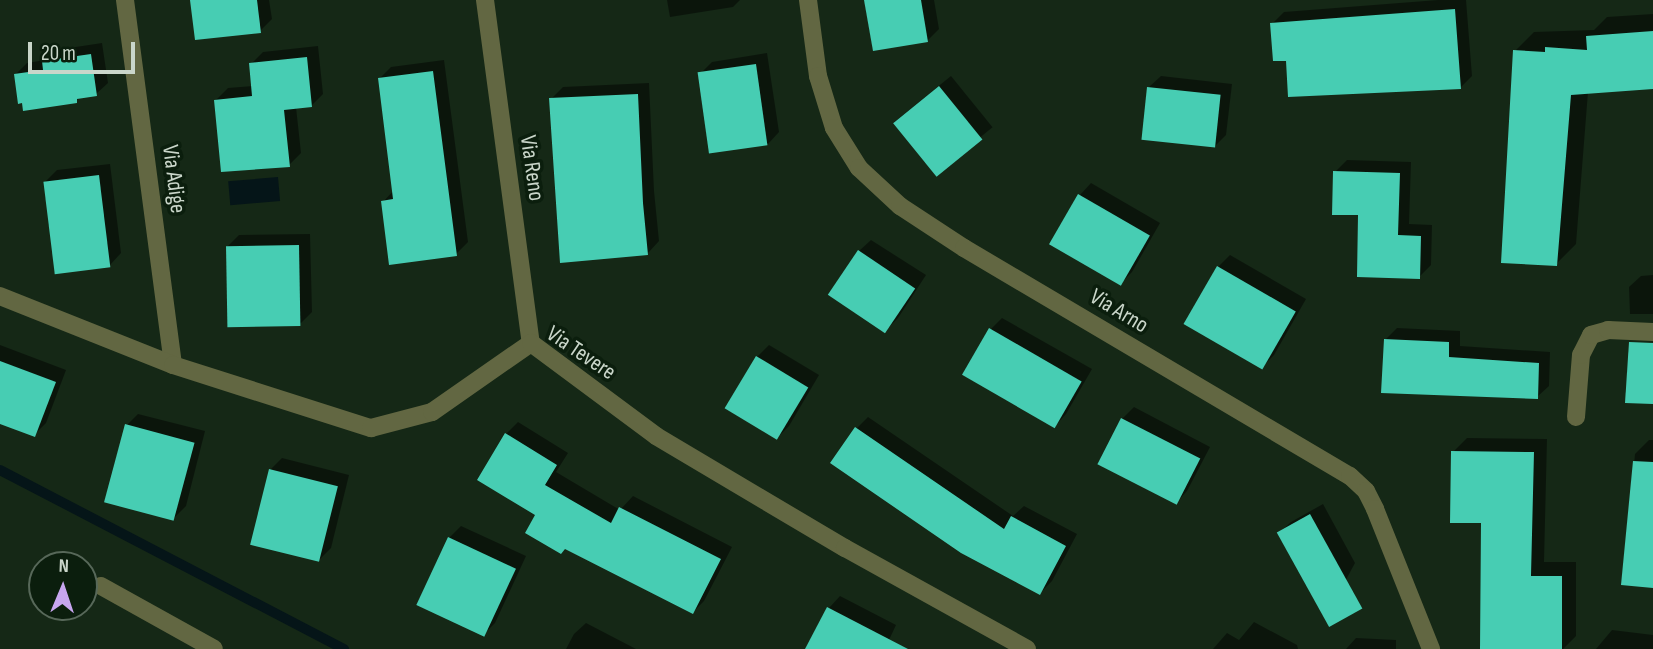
<!DOCTYPE html>
<style>
body{margin:0}
#map{position:relative;width:1653px;height:649px;overflow:hidden;background:#152816;font-family:"Sofia Sans Condensed",sans-serif}
div>[style]{position:absolute}
.water>*{inset:0;background:#051518;transform-origin:0 0}
.shadow>*{inset:0;background:#0007;transform-origin:0 0}
.stream>*{height:10px;margin:-5px;padding:0 5px;transform-origin:5px;border-radius:5px;background:#051518}
.building>*{inset:0;background:#47cdb3;transform-origin:0 0}
.minor>*{height:18px;margin:-9px;padding:0 9px;transform-origin:9px;border-radius:9px;background:#626742}
span{translate:-50% -50%;white-space:nowrap;text-align:center;line-height:1.15;-webkit-text-stroke:7px #0b1e0d;paint-order:stroke}
.street-label{font-size:23px;color:#cad6ca}
.north{position:absolute;left:28px;top:551px;width:70px;height:70px;box-sizing:border-box;background:#0b1e0d;border:2px solid #576859;border-radius:50%;rotate:2deg;font-size:19px;font-weight:700;line-height:28px;text-align:center;color:#cad6ca}
.north::after{content:'';display:block;margin:auto;width:24px;height:32px;background:#c7a6ef;clip-path:polygon(50% 0,100% 100%,50% 72%,0 100%)}
.scale{position:absolute;left:28px;top:42px;width:107px;height:32px;box-sizing:border-box;border:4px solid #cad6ca;border-top:0;padding-left:9px;font-size:21px;line-height:24px;white-space:nowrap;color:#cad6ca;-webkit-text-stroke:5px #0b1e0d;paint-order:stroke}
</style>
<div id="map">
<div class="water">
<i style="left:278px;top:177px;width:24px;height:50px;rotate:85deg"></i>
</div>
<div class="shadow">
<i style="clip-path:polygon(192px 0,269px 0,272px 19px,260px 31px)"></i>
<i style="clip-path:polygon(667px 0,740px 0,733px 7px,670px 17px)"></i>
<i style="clip-path:polygon(866px 0,934px 0,939px 29px,927px 41px)"></i>
<i style="clip-path:polygon(1438px 0,1466px 0,1472px 76px,1460px 88px,1287px 59px,1272px 24px,1284px 12px)"></i>
<i style="clip-path:polygon(1653px 14px,1653px 87px,1588px 92px,1576px 244px,1556px 264px,1515px 51px,1534px 32px,1594px 30px,1607px 17px)"></i>
<i style="clip-path:polygon(102px 43px,108px 83px,96px 94px,81px 96px,76px 101px,15px 75px,27px 63px,45px 60px,56px 50px)"></i>
<i style="clip-path:polygon(318px 46px,323px 94px,312px 105px,296px 107px,301px 153px,289px 165px,216px 100px,228px 88px,253px 86px,251px 64px,263px 52px)"></i>
<i style="clip-path:polygon(767px 53px,779px 132px,768px 144px,700px 74px,712px 62px)"></i>
<i style="clip-path:polygon(444px 60px,468px 242px,456px 254px,383px 202px,394px 190px,379px 79px,391px 67px)"></i>
<i style="left:951px;top:76px;width:66px;height:73px;rotate:51deg"></i>
<i style="clip-path:polygon(1161px 76px,1232px 84px,1226px 135px,1214px 147px,1149px 87px)"></i>
<i style="clip-path:polygon(649px 83px,654px 191px,659px 241px,648px 253px,551px 99px,563px 87px)"></i>
<i style="clip-path:polygon(1347px 160px,1411px 162px,1409px 224px,1432px 225px,1431px 265px,1419px 277px,1360px 213px,1335px 172px)"></i>
<i style="clip-path:polygon(110px 164px,121px 253px,110px 265px,45px 182px,57px 170px)"></i>
<i style="clip-path:polygon(1091px 183px,1160px 223px,1132px 272px,1120px 284px,1080px 195px)"></i>
<i style="clip-path:polygon(310px 234px,312px 312px,300px 324px,227px 247px,239px 235px)"></i>
<i style="clip-path:polygon(871px 240px,926px 275px,898px 318px,886px 330px,859px 251px)"></i>
<i style="clip-path:polygon(1230px 255px,1306px 299px,1274px 355px,1262px 367px,1218px 267px)"></i>
<i style="clip-path:polygon(1653px 275px,1653px 314px,1630px 314px,1629px 287px,1641px 276px)"></i>
<i style="clip-path:polygon(1002px 318px,1092px 369px,1066px 414px,1055px 426px,991px 329px)"></i>
<i style="clip-path:polygon(1397px 328px,1460px 331px,1460px 346px,1550px 352px,1549px 386px,1537px 397px,1385px 340px)"></i>
<i style="clip-path:polygon(0 345px,66px 370px,46px 423px,34px 435px,0 422px)"></i>
<i style="clip-path:polygon(769px 345px,819px 375px,789px 426px,777px 438px,757px 357px)"></i>
<i style="clip-path:polygon(1134px 407px,1210px 447px,1187px 491px,1176px 503px,1122px 419px)"></i>
<i style="clip-path:polygon(138px 414px,205px 431px,186px 506px,174px 518px,127px 425px)"></i>
<i style="clip-path:polygon(868px 417px,1013px 516px,1024px 506px,1077px 534px,1052px 581px,1040px 593px,856px 429px)"></i>
<i style="clip-path:polygon(518px 422px,568px 453px,556px 472px,620px 510px,633px 496px,732px 547px,704px 601px,693px 612px,537px 515px,506px 434px)"></i>
<i style="clip-path:polygon(1467px 438px,1547px 439px,1544px 562px,1576px 562px,1576px 636px,1563px 649px,1482px 649px,1483px 522px,1453px 452px)"></i>
<i style="clip-path:polygon(1649px 440px,1653px 440px,1653px 587px,1623px 584px,1635px 454px)"></i>
<i style="clip-path:polygon(282px 458px,349px 475px,331px 548px,319px 560px,270px 470px)"></i>
<i style="clip-path:polygon(1323px 504px,1355px 563px,1335px 600px,1279px 533px,1291px 522px)"></i>
<i style="clip-path:polygon(461px 526px,526px 556px,495px 623px,483px 635px,449px 538px)"></i>
<i style="clip-path:polygon(840px 596px,896px 625px,889px 640px,906px 649px,807px 649px,829px 608px)"></i>
<i style="clip-path:polygon(1254px 622px,1297px 645px,1298px 649px,1213px 649px,1227px 633px,1239px 640px)"></i>
<i style="clip-path:polygon(586px 623px,636px 649px,566px 649px,574px 634px)"></i>
<i style="clip-path:polygon(1612px 630px,1653px 635px,1653px 649px,1596px 649px)"></i>
<i style="clip-path:polygon(1356px 638px,1396px 640px,1396px 649px,1346px 649px)"></i>
</div>
<div class="stream">
<i style="left:0;top:470px;width:388px;rotate:27.5deg"></i>
</div>
<div class="building">
<i style="clip-path:polygon(190px 0,257px 0,261px 33px,195px 40px)"></i>
<i style="clip-path:polygon(864px 0,921px 0,928px 42px,873px 51px)"></i>
<i style="clip-path:polygon(1455px 9px,1461px 89px,1288px 97px,1286px 61px,1273px 61px,1270px 23px)"></i>
<i style="clip-path:polygon(1653px 31px,1653px 89px,1571px 95px,1557px 266px,1501px 263px,1513px 50px,1545px 52px,1545px 47px,1587px 50px,1586px 36px)"></i>
<i style="clip-path:polygon(91px 54px,97px 96px,77px 99px,77px 103px,23px 111px,22px 103px,18px 104px,14px 74px,43px 70px,42px 61px)"></i>
<i style="clip-path:polygon(307px 57px,312px 107px,284px 110px,290px 167px,221px 172px,214px 100px,252px 96px,249px 63px)"></i>
<i style="left:756px;top:64px;width:82px;height:59px;rotate:82deg"></i>
<i style="clip-path:polygon(433px 71px,457px 256px,389px 265px,381px 201px,393px 199px,378px 78px)"></i>
<i style="left:939px;top:86px;width:69px;height:59px;rotate:51deg"></i>
<i style="left:1147px;top:87px;width:74px;height:53px;rotate:6deg"></i>
<i style="clip-path:polygon(638px 94px,643px 203px,648px 255px,560px 263px,549px 98px)"></i>
<i style="clip-path:polygon(1333px 171px,1400px 173px,1398px 235px,1421px 236px,1420px 279px,1357px 277px,1358px 215px,1332px 215px)"></i>
<i style="left:99px;top:175px;width:93px;height:56px;rotate:83deg"></i>
<i style="left:1078px;top:194px;width:83px;height:58px;rotate:30deg"></i>
<i style="left:299px;top:245px;width:81px;height:73px;rotate:89deg"></i>
<i style="left:858px;top:250px;width:69px;height:54px;rotate:34deg"></i>
<i style="left:1217px;top:266px;width:91px;height:67px;rotate:30deg"></i>
<i style="left:989px;top:328px;width:107px;height:54px;rotate:30deg"></i>
<i style="clip-path:polygon(1384px 339px,1449px 342px,1449px 357px,1539px 363px,1538px 399px,1381px 393px)"></i>
<i style="clip-path:polygon(1629px 342px,1653px 343px,1653px 404px,1625px 403px)"></i>
<i style="left:756px;top:356px;width:61px;height:61px;rotate:31deg"></i>
<i style="clip-path:polygon(0 361px,56px 382px,35px 437px,0 424px)"></i>
<i style="left:1121px;top:418px;width:89px;height:52px;rotate:27deg"></i>
<i style="left:125px;top:424px;width:72px;height:81px;rotate:15deg"></i>
<i style="clip-path:polygon(855px 427px,1004px 529px,1011px 516px,1066px 546px,1040px 595px,961px 553px,830px 463px)"></i>
<i style="clip-path:polygon(505px 433px,557px 465px,545px 485px,611px 523px,619px 507px,721px 559px,693px 614px,565px 549px,561px 554px,525px 533px,535px 515px,477px 480px)"></i>
<i style="clip-path:polygon(1451px 451px,1534px 452px,1531px 576px,1562px 576px,1562px 649px,1480px 649px,1481px 523px,1450px 523px)"></i>
<i style="clip-path:polygon(1633px 461px,1653px 462px,1653px 588px,1621px 585px)"></i>
<i style="left:269px;top:469px;width:71px;height:78px;rotate:14deg"></i>
<i style="left:1310px;top:514px;width:108px;height:38px;rotate:61deg"></i>
<i style="left:448px;top:537px;width:75px;height:75px;rotate:25deg"></i>
<i style="clip-path:polygon(827px 607px,908px 649px,805px 649px)"></i>
</div>
<div class="minor">
<i style="left:125px;top:0;width:368px;rotate:82.5deg"></i>
<i style="left:485px;top:0;width:346px;rotate:82.4deg"></i>
<i style="left:808px;top:0;width:77px;rotate:82.5deg"></i>
<i style="left:818px;top:76px;width:54px;rotate:72.9deg"></i>
<i style="left:834px;top:128px;width:47px;rotate:58deg"></i>
<i style="left:859px;top:168px;width:56px;rotate:42.8deg"></i>
<i style="left:900px;top:206px;width:77px;rotate:33.3deg"></i>
<i style="left:964px;top:248px;width:448px;rotate:30.6deg"></i>
<i style="left:1350px;top:476px;width:22px;rotate:43deg"></i>
<i style="left:1366px;top:491px;width:20px;rotate:63deg"></i>
<i style="left:1375px;top:509px;width:151px;rotate:68.2deg"></i>
<i style="left:0;top:296px;width:186px;rotate:21.7deg"></i>
<i style="left:173px;top:365px;width:208px;rotate:17.7deg"></i>
<i style="left:371px;top:428px;width:63px;rotate:-14.7deg"></i>
<i style="left:432px;top:412px;width:121px;rotate:-34.9deg"></i>
<i style="left:531px;top:343px;width:156px;rotate:36.6deg"></i>
<i style="left:656px;top:436px;width:220px;rotate:30.7deg"></i>
<i style="left:845px;top:548px;width:208px;rotate:29deg"></i>
<i style="left:1576px;top:417px;width:62px;rotate:-85.4deg"></i>
<i style="left:1581px;top:355px;width:22px;rotate:-63deg"></i>
<i style="left:1591px;top:335px;width:18px;rotate:-16deg"></i>
<i style="left:1608px;top:330px;width:45px;rotate:2.5deg"></i>
<i style="left:101px;top:586px;width:129px;rotate:29.1deg"></i>
</div>
<div class="street-label">
<span style="left:532px;top:168px;rotate:82deg">Via Reno</span>
<span style="left:174px;top:179px;rotate:83deg">Via Adige</span>
<span style="left:1119px;top:311px;rotate:31deg">Via Arno</span>
<span style="left:581px;top:353px;rotate:34deg">Via Tevere</span>
</div>
<div class="north">N</div>
<div class="scale">20 m</div>
</div>
